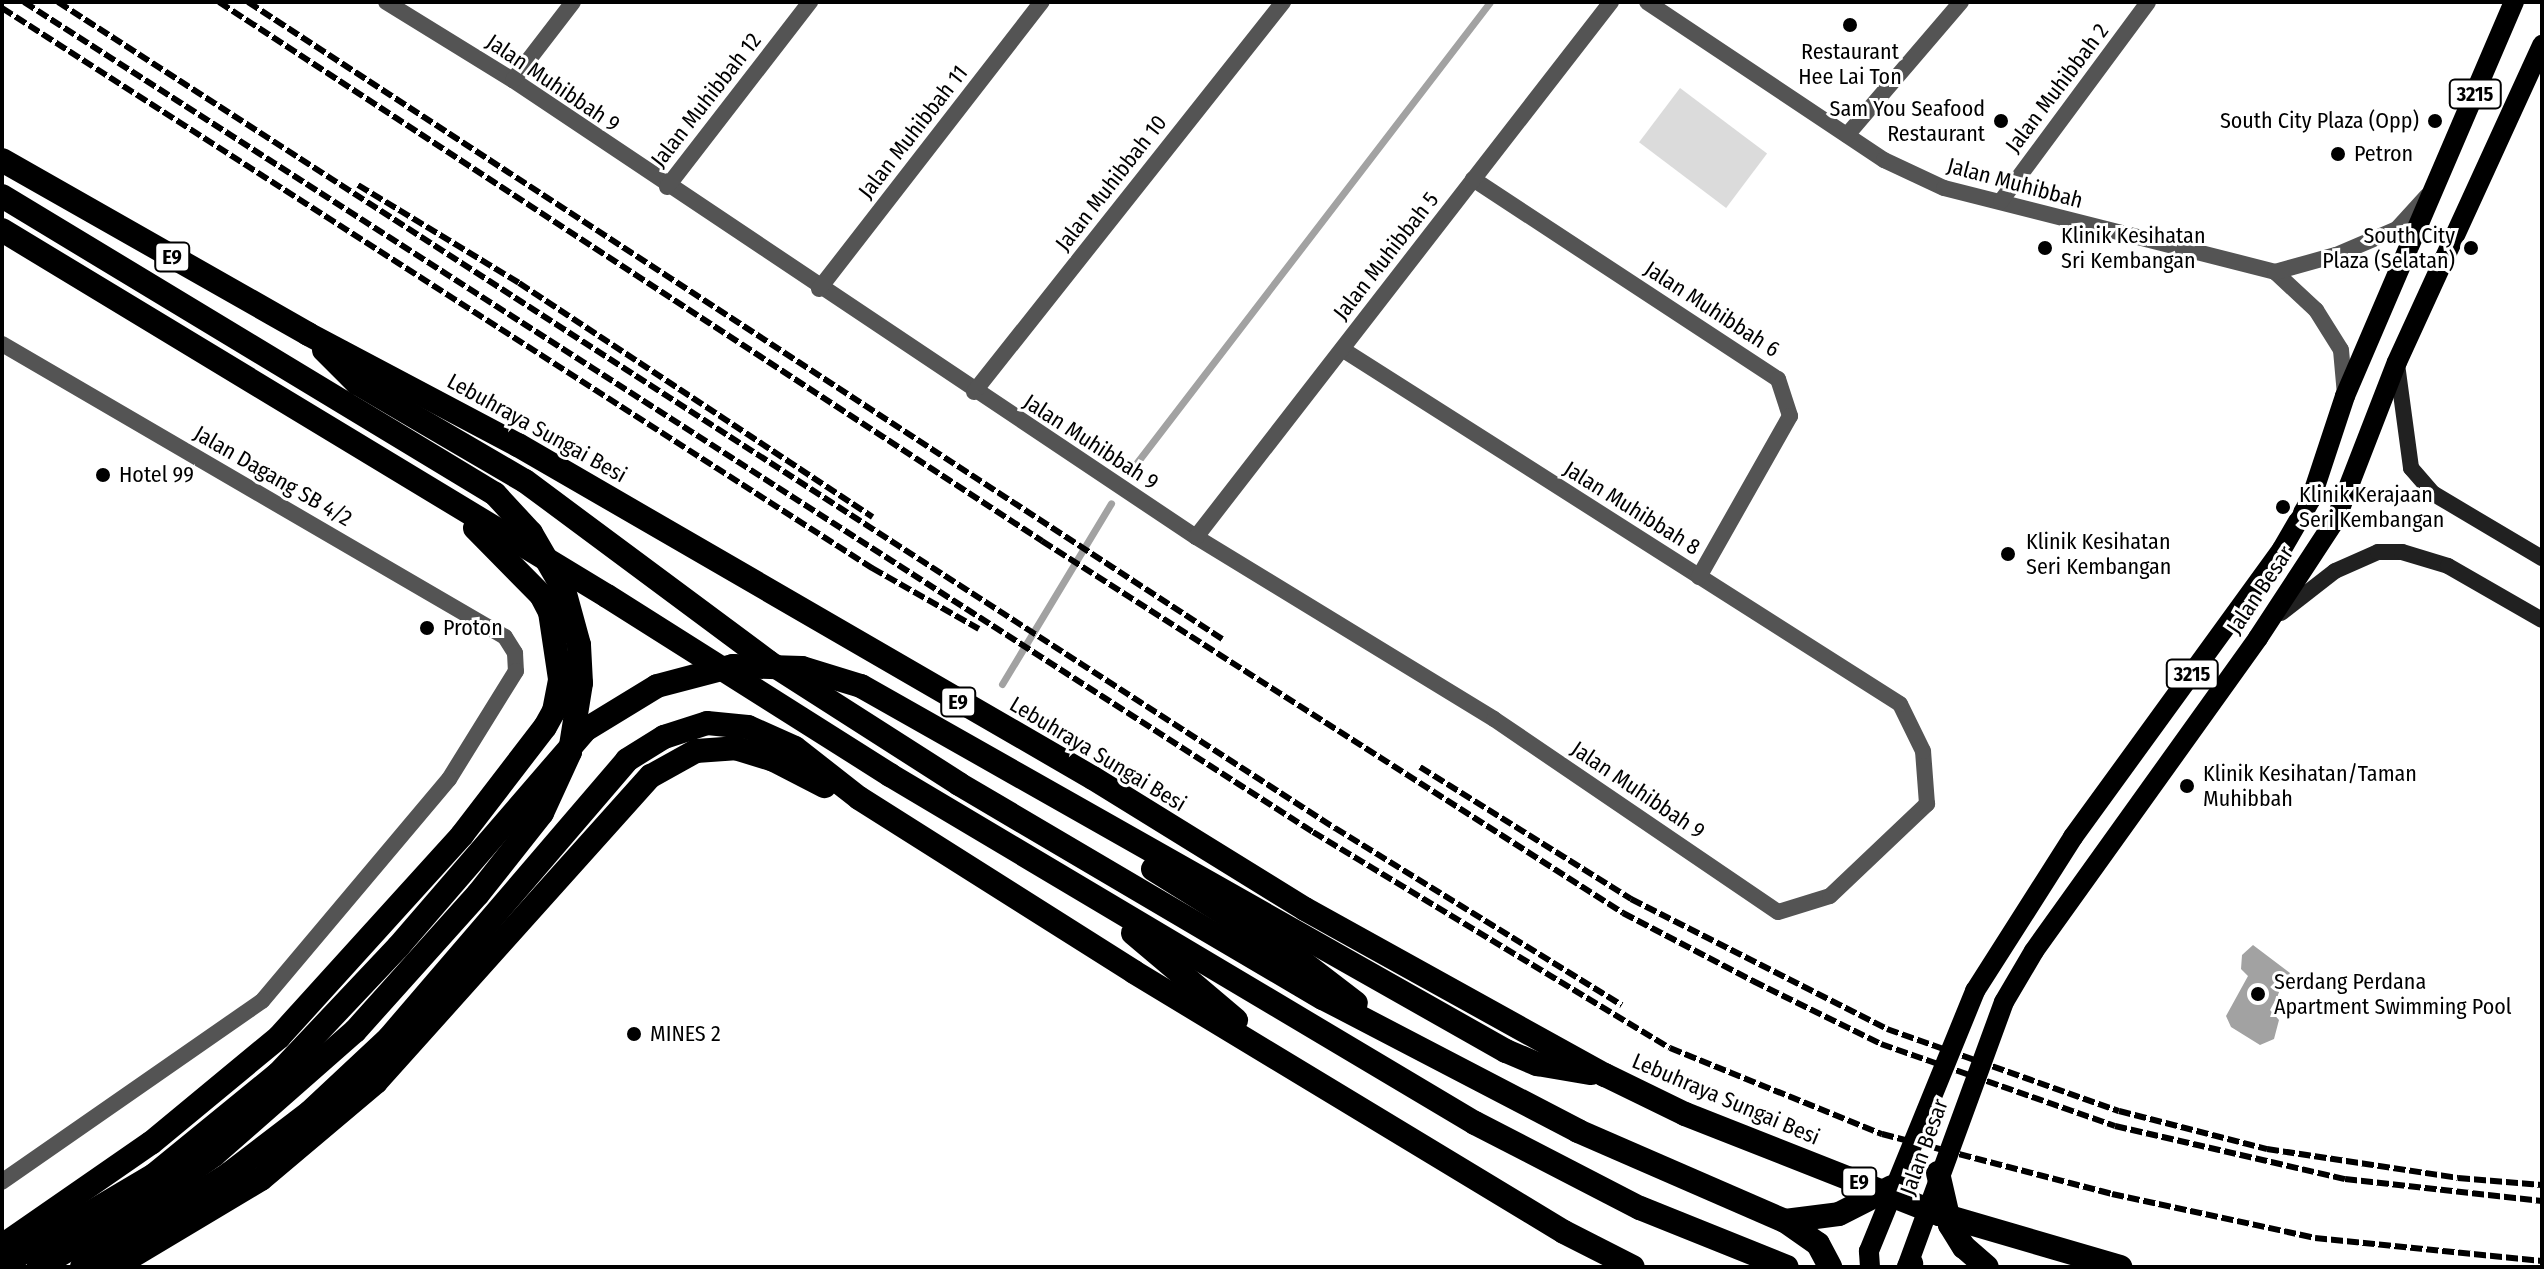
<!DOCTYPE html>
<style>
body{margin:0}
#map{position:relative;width:2544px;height:1269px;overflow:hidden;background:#fff;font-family:"Fira Sans Condensed",sans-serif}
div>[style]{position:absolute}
.green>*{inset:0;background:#dbdbdb;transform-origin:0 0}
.water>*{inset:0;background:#a2a2a2}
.stream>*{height:7px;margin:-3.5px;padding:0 3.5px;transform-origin:3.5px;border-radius:3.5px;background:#a2a2a2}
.minor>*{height:16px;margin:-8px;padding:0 8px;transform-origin:8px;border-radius:8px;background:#545454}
.secondary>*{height:16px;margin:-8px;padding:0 8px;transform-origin:8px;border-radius:8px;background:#212121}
.primary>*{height:20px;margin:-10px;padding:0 10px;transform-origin:10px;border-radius:10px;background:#000}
.motorway>*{height:24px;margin:-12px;padding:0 12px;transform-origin:12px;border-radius:12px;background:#000}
.rail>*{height:6px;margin-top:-3px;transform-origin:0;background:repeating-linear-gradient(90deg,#000 0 12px,transparent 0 16px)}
.dots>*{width:22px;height:22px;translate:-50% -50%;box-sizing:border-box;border:4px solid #fff;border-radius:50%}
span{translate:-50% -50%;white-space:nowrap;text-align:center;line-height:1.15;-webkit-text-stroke:6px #fff;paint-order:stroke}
.shield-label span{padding:2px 6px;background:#fff;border:2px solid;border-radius:6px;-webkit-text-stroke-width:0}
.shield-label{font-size:20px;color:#000;font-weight:700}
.poi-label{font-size:22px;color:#000}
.right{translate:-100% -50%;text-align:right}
.left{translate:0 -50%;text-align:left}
.street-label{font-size:22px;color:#000}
.frame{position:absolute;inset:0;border:4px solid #000;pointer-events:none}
</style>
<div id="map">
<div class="green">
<i style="left:1680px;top:88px;width:109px;height:68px;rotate:37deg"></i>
</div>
<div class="water">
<i style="clip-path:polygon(2253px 945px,2290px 973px,2270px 1010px,2279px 1020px,2274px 1039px,2260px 1045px,2231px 1027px,2226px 1016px,2248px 976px,2241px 969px,2242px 955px)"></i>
</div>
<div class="stream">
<i style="left:1135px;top:465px;width:583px;rotate:-52.52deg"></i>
<i style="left:1002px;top:684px;width:211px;rotate:-58.9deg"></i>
</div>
<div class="minor">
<i style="left:386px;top:2px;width:149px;rotate:31.6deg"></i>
<i style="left:513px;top:80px;width:822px;rotate:33.79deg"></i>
<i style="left:1196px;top:537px;width:349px;rotate:31.4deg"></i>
<i style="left:1494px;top:719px;width:343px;rotate:34.2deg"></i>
<i style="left:1778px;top:912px;width:54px;rotate:-17.1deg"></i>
<i style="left:1830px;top:896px;width:134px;rotate:-43.5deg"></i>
<i style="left:1927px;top:804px;width:53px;rotate:-94.3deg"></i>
<i style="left:1923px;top:751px;width:52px;rotate:-116.1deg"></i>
<i style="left:1900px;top:704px;width:661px;rotate:-147.54deg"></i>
<i style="left:1647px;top:2px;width:285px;rotate:33.7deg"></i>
<i style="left:1884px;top:160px;width:66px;rotate:25deg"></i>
<i style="left:1944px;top:188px;width:341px;rotate:14.2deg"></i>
<i style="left:2275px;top:272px;width:56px;rotate:42.8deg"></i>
<i style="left:2316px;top:310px;width:47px;rotate:58deg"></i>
<i style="left:2341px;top:350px;width:45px;rotate:84.9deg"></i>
<i style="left:513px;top:80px;width:98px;rotate:-52.4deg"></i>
<i style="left:1847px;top:135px;width:175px;rotate:-49.4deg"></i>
<i style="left:1473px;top:179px;width:365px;rotate:33.3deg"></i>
<i style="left:1778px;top:379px;width:39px;rotate:72deg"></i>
<i style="left:1790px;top:416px;width:185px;rotate:119.5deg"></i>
<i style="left:667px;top:187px;width:234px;rotate:-52.3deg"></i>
<i style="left:2001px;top:201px;width:247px;rotate:-53.5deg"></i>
<i style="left:2275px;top:272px;width:63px;rotate:-15.6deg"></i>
<i style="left:2336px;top:255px;width:66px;rotate:-23.1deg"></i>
<i style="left:2397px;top:229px;width:45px;rotate:-47.7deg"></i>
<i style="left:819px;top:289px;width:363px;rotate:-52.2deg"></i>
<i style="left:2px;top:344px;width:582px;rotate:30.22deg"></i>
<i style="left:505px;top:637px;width:19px;rotate:58deg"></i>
<i style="left:515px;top:653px;width:18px;rotate:87deg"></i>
<i style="left:516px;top:671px;width:127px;rotate:121.8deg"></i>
<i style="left:449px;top:779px;width:290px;rotate:130.1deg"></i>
<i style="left:262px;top:1001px;width:317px;rotate:145.2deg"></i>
<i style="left:974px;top:392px;width:498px;rotate:-51.6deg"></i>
<i style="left:1196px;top:537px;width:677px;rotate:-52.2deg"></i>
</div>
<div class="secondary">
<i style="left:2397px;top:364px;width:105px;rotate:82.3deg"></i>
<i style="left:2411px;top:468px;width:35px;rotate:49deg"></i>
<i style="left:2434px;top:494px;width:126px;rotate:30.7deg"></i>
<i style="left:2281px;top:613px;width:68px;rotate:-37.9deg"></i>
<i style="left:2335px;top:571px;width:47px;rotate:-23.8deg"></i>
<i style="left:2378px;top:552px;width:24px"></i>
<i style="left:2402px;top:552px;width:48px;rotate:16.9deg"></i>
<i style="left:2448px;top:566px;width:108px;rotate:29.9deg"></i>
</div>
<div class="primary">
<i style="left:1870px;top:1267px;width:16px;rotate:-94deg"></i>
<i style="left:1869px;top:1251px;width:281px;rotate:-67.8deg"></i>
<i style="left:1975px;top:991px;width:183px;rotate:-57.5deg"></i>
<i style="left:2073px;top:837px;width:356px;rotate:-54deg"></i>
<i style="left:2282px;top:549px;width:58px;rotate:-59.9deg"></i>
<i style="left:2311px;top:499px;width:108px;rotate:-71.7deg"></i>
<i style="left:2345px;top:396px;width:429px;rotate:-66.8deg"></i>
<i style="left:1907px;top:1267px;width:282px;rotate:-69.9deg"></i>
<i style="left:2004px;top:1002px;width:59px;rotate:-59.5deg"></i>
<i style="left:2034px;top:951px;width:385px;rotate:-54.4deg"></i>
<i style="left:2258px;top:638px;width:142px;rotate:-56.8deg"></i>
<i style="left:2336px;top:519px;width:168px;rotate:-68.8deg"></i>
<i style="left:2397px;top:362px;width:349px;rotate:-65.4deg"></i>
</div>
<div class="motorway">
<i style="left:2px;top:160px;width:352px;rotate:29.6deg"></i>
<i style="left:308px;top:334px;width:238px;rotate:27.9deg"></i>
<i style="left:518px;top:445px;width:664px;rotate:30.08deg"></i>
<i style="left:1093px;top:778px;width:249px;rotate:31.7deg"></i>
<i style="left:1305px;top:909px;width:343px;rotate:29deg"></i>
<i style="left:1605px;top:1075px;width:89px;rotate:26deg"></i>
<i style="left:1685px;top:1114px;width:273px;rotate:21.5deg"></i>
<i style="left:1939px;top:1214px;width:189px;rotate:16.3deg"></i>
<i style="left:2px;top:196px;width:576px;rotate:31.15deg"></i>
<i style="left:495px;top:494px;width:53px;rotate:47.3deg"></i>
<i style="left:531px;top:533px;width:66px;rotate:59.9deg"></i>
<i style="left:564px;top:590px;width:57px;rotate:74.7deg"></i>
<i style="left:579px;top:645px;width:38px;rotate:87deg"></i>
<i style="left:581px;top:683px;width:70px;rotate:99.1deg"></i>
<i style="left:570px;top:752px;width:67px;rotate:114.7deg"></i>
<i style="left:542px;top:813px;width:103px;rotate:128.3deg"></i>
<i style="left:478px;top:894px;width:184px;rotate:131.9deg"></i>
<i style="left:355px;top:1031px;width:188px;rotate:138.7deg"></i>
<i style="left:214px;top:1155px;width:95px;rotate:144.8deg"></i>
<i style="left:136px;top:1210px;width:113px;rotate:149.6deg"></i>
<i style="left:2px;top:230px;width:707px;rotate:31.17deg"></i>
<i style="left:607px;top:596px;width:335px;rotate:32.3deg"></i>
<i style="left:890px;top:775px;width:681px;rotate:30.75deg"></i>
<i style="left:1475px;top:1123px;width:186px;rotate:27.3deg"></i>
<i style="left:1640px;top:1208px;width:158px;rotate:21.9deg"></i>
<i style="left:324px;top:350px;width:47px;rotate:45deg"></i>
<i style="left:357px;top:383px;width:194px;rotate:30.3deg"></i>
<i style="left:525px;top:481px;width:302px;rotate:36.6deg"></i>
<i style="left:767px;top:661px;width:228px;rotate:32.6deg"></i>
<i style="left:959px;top:784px;width:422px;rotate:30.5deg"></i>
<i style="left:1323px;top:998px;width:288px;rotate:27.5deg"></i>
<i style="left:1578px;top:1131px;width:226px;rotate:23.5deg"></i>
<i style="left:1785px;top:1221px;width:40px;rotate:34.9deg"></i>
<i style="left:1818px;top:1244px;width:26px;rotate:62deg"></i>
<i style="left:1153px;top:869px;width:174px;rotate:31.9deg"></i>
<i style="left:1301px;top:961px;width:69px;rotate:37.4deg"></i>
<i style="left:1133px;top:933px;width:135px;rotate:40.2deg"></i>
<i style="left:1938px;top:1173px;width:53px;rotate:77deg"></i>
<i style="left:1950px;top:1225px;width:26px;rotate:58deg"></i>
<i style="left:1964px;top:1247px;width:30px;rotate:41deg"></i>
<i style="left:1785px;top:1221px;width:54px;rotate:-7.4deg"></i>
<i style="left:1839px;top:1214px;width:59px;rotate:-27deg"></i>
<i style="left:2px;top:1246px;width:181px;rotate:-34.7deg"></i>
<i style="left:151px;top:1143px;width:166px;rotate:-39.6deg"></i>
<i style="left:279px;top:1037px;width:273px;rotate:-47.8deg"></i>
<i style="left:462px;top:835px;width:136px;rotate:-52.5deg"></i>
<i style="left:545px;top:727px;width:18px;rotate:-61deg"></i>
<i style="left:554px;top:711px;width:33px;rotate:-79deg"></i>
<i style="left:560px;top:679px;width:68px;rotate:-98.5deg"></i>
<i style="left:550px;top:612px;width:19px;rotate:-118deg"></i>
<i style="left:541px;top:595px;width:94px;rotate:-134.6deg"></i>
<i style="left:2px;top:1265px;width:177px;rotate:-30.6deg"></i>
<i style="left:154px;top:1175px;width:160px;rotate:-39.2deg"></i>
<i style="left:278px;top:1074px;width:175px;rotate:-46.6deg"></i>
<i style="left:398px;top:947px;width:286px;rotate:-49.2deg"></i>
<i style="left:585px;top:730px;width:84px;rotate:-31.4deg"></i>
<i style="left:657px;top:686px;width:79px;rotate:-14.7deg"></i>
<i style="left:733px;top:666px;width:69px;rotate:1.7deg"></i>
<i style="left:802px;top:668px;width:62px;rotate:17deg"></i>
<i style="left:861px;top:686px;width:741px;rotate:29.51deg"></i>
<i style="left:1506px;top:1051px;width:34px;rotate:23deg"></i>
<i style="left:1537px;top:1064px;width:55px;rotate:9.5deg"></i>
<i style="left:82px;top:1267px;width:174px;rotate:-32.3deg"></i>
<i style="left:229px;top:1174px;width:102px;rotate:-37.4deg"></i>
<i style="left:310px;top:1112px;width:108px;rotate:-43.1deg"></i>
<i style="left:389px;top:1038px;width:366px;rotate:-49.4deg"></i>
<i style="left:627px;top:760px;width:44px;rotate:-31.9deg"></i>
<i style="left:664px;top:737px;width:45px;rotate:-18deg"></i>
<i style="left:707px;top:723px;width:41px;rotate:5.6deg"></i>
<i style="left:748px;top:727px;width:51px;rotate:24.1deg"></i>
<i style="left:795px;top:748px;width:81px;rotate:38deg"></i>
<i style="left:859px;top:798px;width:325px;rotate:32.3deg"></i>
<i style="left:1134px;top:972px;width:502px;rotate:31.16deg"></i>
<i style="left:1564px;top:1232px;width:77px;rotate:26.9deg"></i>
<i style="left:114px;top:1267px;width:171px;rotate:-30.9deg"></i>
<i style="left:261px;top:1179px;width:150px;rotate:-40.1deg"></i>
<i style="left:376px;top:1082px;width:411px;rotate:-48.1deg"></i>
<i style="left:651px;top:776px;width:51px;rotate:-29.1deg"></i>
<i style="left:696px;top:751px;width:39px;rotate:-4deg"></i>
<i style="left:735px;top:748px;width:39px;rotate:17deg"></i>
<i style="left:772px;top:759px;width:59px;rotate:27.4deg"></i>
<i style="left:1909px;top:1267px;width:4px;rotate:-56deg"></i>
</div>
<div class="rail">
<i style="left:24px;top:2px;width:1533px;rotate:32.78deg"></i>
<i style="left:1313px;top:832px;width:417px;rotate:31.2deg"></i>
<i style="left:1670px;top:1048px;width:229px;rotate:22.1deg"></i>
<i style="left:1882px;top:1134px;width:238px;rotate:14.6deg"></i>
<i style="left:2112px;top:1194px;width:208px;rotate:12.2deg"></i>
<i style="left:2315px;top:1238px;width:228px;rotate:5.8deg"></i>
<i style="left:58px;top:2px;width:1521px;rotate:32.9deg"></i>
<i style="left:1335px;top:828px;width:337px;rotate:31.7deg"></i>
<i style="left:219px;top:2px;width:984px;rotate:33.22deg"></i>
<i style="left:1042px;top:541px;width:690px;rotate:32.63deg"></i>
<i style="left:1623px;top:913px;width:147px;rotate:27.6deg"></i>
<i style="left:1753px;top:981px;width:143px;rotate:26.2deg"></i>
<i style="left:1881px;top:1044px;width:248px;rotate:19.3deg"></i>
<i style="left:2115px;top:1126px;width:236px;rotate:13deg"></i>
<i style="left:2345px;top:1179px;width:198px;rotate:6.4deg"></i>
<i style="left:248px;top:2px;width:1164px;rotate:33.18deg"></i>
<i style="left:2px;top:8px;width:1035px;rotate:32.77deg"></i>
<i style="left:872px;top:568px;width:123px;rotate:29.7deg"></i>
<i style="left:358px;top:185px;width:188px;rotate:31.3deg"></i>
<i style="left:519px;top:283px;width:424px;rotate:33.5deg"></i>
<i style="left:1420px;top:767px;width:249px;rotate:32deg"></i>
<i style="left:1631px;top:899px;width:287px;rotate:26.9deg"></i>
<i style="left:1887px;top:1029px;width:246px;rotate:19.5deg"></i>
<i style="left:2119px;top:1111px;width:153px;rotate:14.4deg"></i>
<i style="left:2267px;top:1149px;width:193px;rotate:8.6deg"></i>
<i style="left:2458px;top:1178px;width:84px;rotate:4.8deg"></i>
</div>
<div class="dots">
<i style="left:1850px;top:25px;background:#000"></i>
<i style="left:2001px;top:121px;background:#000"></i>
<i style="left:2435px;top:121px;background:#000"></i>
<i style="left:2338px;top:154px;background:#000"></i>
<i style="left:2045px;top:248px;background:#000"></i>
<i style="left:2471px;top:248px;background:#000"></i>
<i style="left:103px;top:475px;background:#000"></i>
<i style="left:2283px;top:507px;background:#000"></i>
<i style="left:2008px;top:554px;background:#000"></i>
<i style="left:427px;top:628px;background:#000"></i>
<i style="left:2187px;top:786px;background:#000"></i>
<i style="left:2258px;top:994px;background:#000"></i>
<i style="left:634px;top:1034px;background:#000"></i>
</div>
<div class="shield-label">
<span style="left:2475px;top:94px">3215</span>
<span style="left:172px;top:257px">E9</span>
<span style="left:2192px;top:674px">3215</span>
<span style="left:958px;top:702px">E9</span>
<span style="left:1859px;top:1182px">E9</span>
</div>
<div class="poi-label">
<span style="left:1850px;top:64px">Restaurant<br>Hee Lai Ton</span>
<span class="right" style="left:1985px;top:121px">Sam You Seafood<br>Restaurant</span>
<span class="right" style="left:2419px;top:121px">South City Plaza (Opp)</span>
<span class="left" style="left:2354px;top:154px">Petron</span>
<span class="left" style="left:2061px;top:248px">Klinik Kesihatan<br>Sri Kembangan</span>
<span class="right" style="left:2455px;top:248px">South City<br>Plaza (Selatan)</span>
<span class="left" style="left:119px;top:475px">Hotel 99</span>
<span class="left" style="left:2299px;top:507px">Klinik Kerajaan<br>Seri Kembangan</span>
<span class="left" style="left:2026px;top:554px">Klinik Kesihatan<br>Seri Kembangan</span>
<span class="left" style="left:443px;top:628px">Proton</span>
<span class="left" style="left:2203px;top:786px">Klinik Kesihatan/Taman<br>Muhibbah</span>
<span class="left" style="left:2274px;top:994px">Serdang Perdana<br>Apartment Swimming Pool</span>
<span class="left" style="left:650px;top:1034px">MINES 2</span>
</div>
<div class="street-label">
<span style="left:553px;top:83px;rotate:34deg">Jalan Muhibbah 9</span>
<span style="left:2057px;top:88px;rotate:-53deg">Jalan Muhibbah 2</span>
<span style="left:706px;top:100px;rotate:-52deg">Jalan Muhibbah 12</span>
<span style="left:913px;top:132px;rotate:-52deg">Jalan Muhibbah 11</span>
<span style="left:1111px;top:183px;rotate:-52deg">Jalan Muhibbah 10</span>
<span style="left:2015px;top:183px;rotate:15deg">Jalan Muhibbah</span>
<span style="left:1386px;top:256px;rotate:-52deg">Jalan Muhibbah 5</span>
<span style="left:1712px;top:309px;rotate:33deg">Jalan Muhibbah 6</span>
<span style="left:537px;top:428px;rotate:29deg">Lebuhraya Sungai Besi</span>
<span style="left:1091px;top:442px;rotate:33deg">Jalan Muhibbah 9</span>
<span style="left:273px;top:476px;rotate:30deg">Jalan Dagang SB 4/2</span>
<span style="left:1632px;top:508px;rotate:32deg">Jalan Muhibbah 8</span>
<span style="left:2260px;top:590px;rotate:-56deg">Jalan Besar</span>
<span style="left:1098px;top:754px;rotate:31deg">Lebuhraya Sungai Besi</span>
<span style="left:1638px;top:790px;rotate:34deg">Jalan Muhibbah 9</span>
<span style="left:1726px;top:1099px;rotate:23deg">Lebuhraya Sungai Besi</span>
<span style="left:1924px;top:1147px;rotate:-70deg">Jalan Besar</span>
</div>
<div class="frame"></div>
</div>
